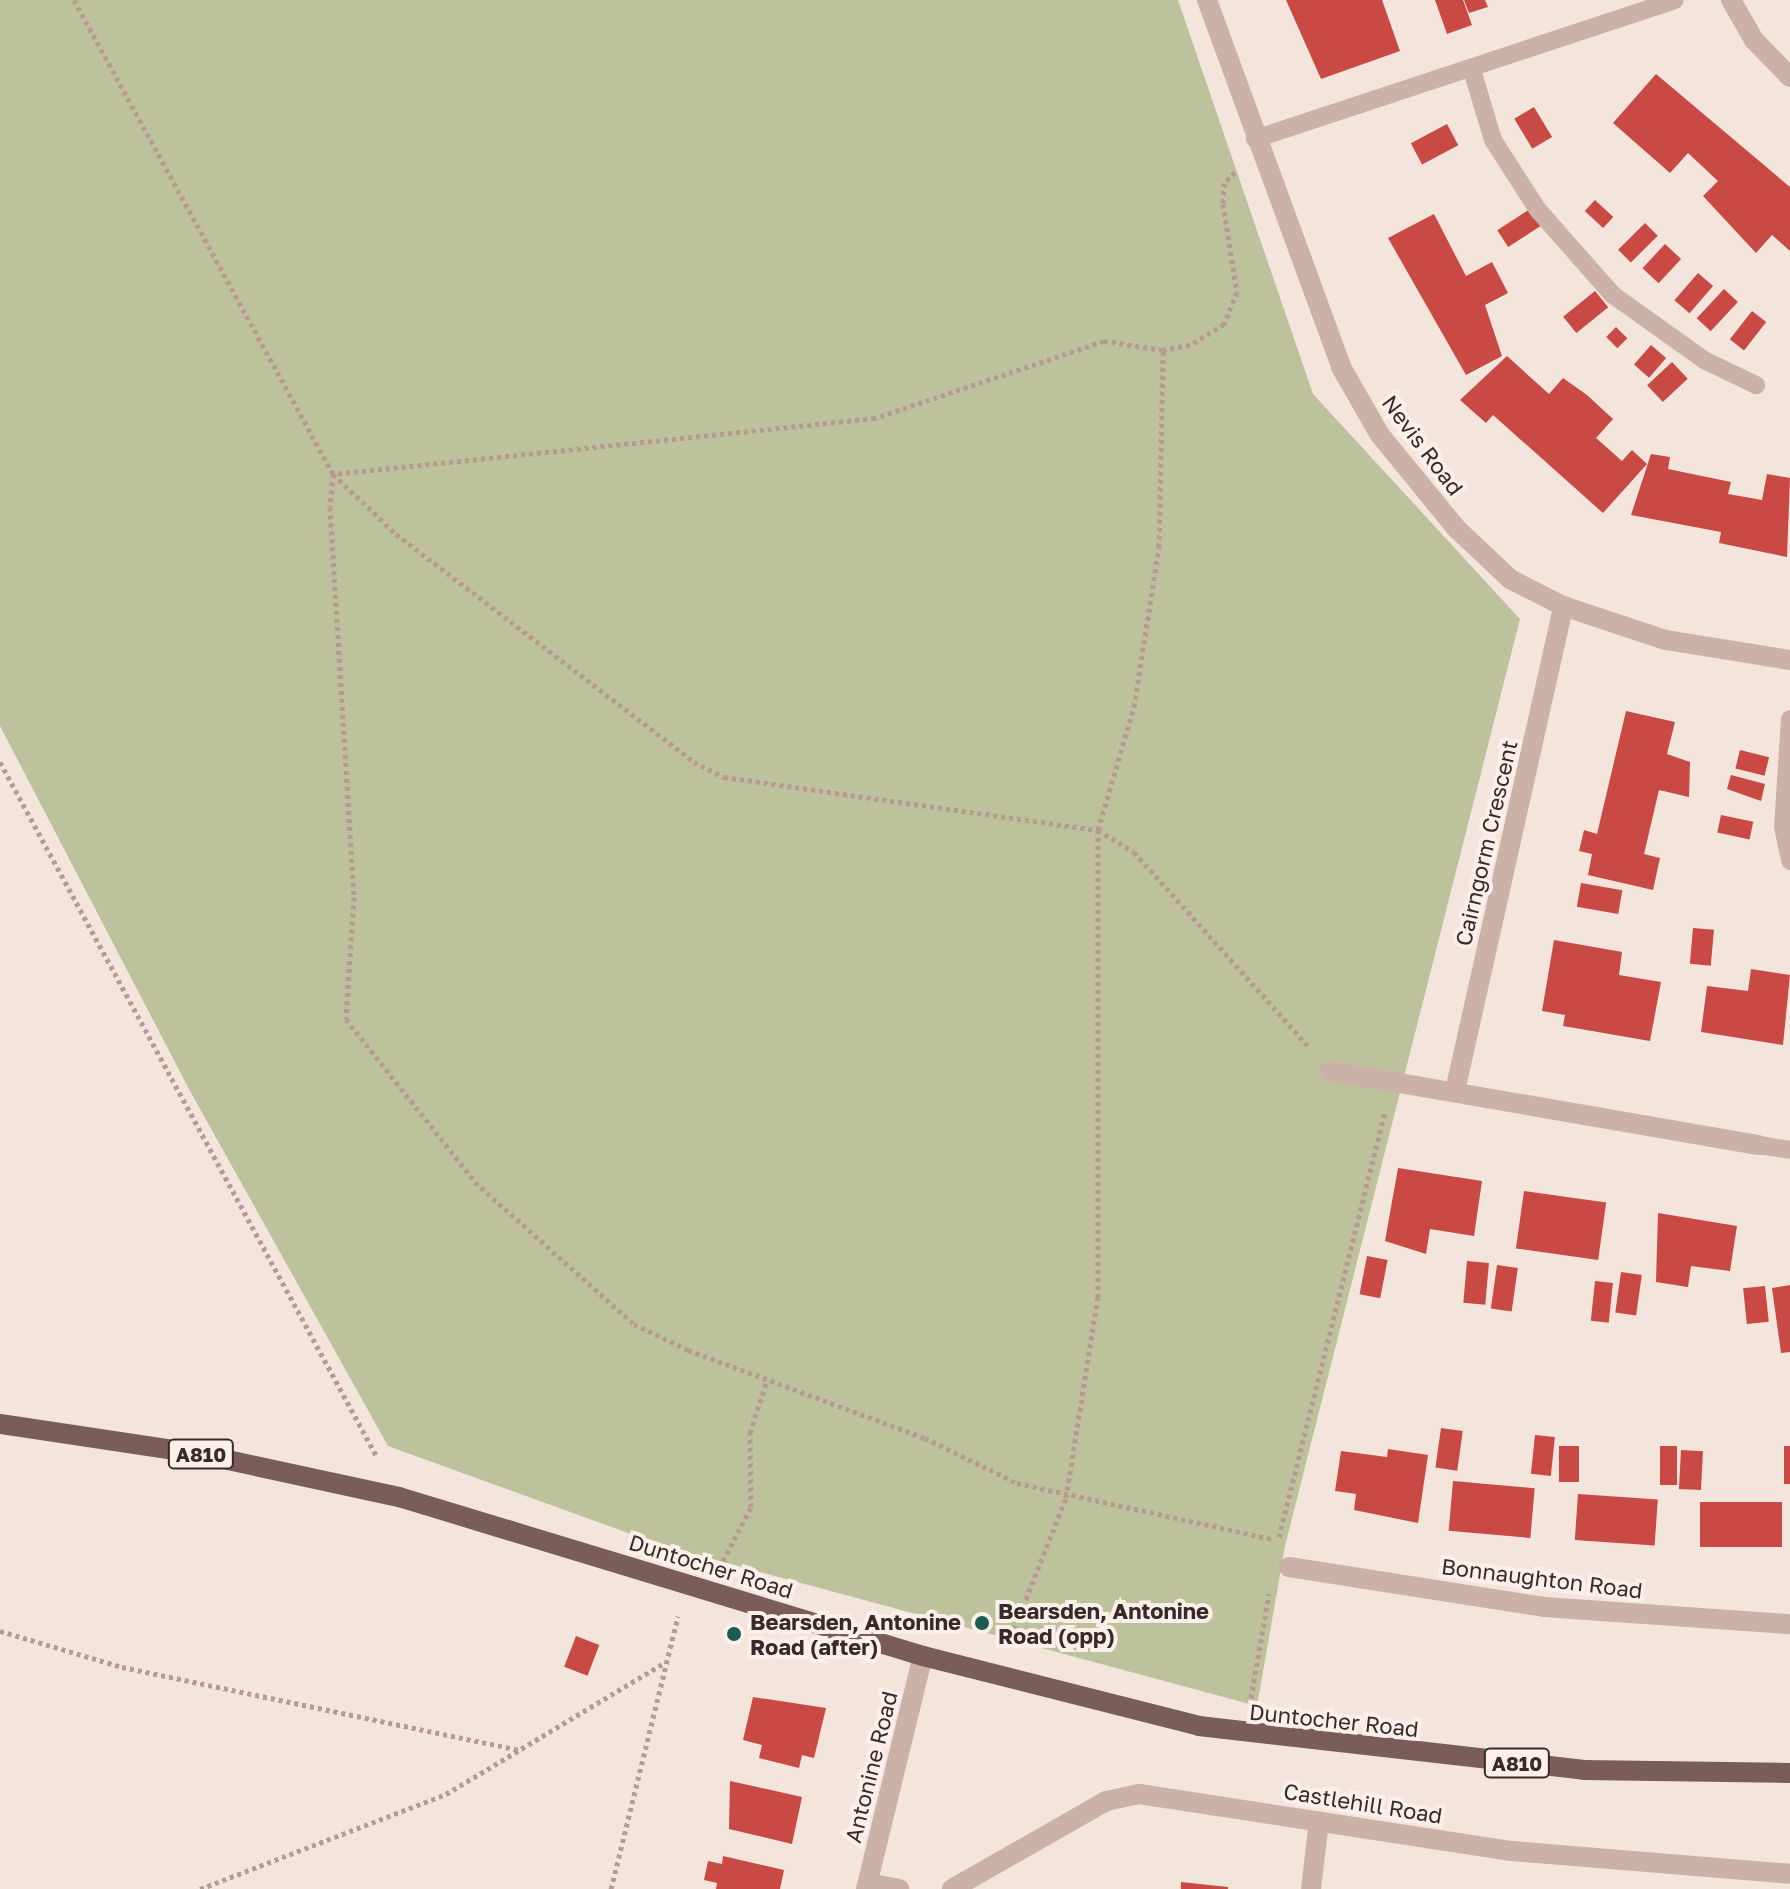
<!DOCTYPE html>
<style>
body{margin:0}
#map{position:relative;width:1790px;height:1889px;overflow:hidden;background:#f3e4dc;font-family:"Golos Text",sans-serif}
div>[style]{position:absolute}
.green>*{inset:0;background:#bdc29c}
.building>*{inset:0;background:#c94944;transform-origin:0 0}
.path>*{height:5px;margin-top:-2.5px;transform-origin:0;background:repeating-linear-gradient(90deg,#b79a92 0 4px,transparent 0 8px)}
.service>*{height:18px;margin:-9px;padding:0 9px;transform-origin:9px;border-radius:9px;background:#cbb1a8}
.minor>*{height:20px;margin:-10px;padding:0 10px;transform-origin:10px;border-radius:10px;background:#cbb1a8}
.primary>*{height:20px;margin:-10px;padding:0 10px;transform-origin:10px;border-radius:10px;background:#7a5d59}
.dots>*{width:22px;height:22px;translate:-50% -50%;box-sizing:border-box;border:4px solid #faefe9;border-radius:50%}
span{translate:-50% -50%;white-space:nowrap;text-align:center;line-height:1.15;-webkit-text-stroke:8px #faefe9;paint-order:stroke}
.shield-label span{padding:2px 6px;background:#faefe9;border:2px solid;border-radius:6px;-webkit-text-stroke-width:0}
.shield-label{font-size:20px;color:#382a28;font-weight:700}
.street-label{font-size:22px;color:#382a28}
.poi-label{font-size:22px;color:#382a28;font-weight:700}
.left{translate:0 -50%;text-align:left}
</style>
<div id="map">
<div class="green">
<i style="clip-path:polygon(0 0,1178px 0,1313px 394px,1520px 619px,1285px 1546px,1257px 1706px,664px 1546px,388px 1446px,190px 1091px,0 726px)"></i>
</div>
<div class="building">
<i style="clip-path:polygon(1286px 0,1382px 0,1400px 51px,1321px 79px)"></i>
<i style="clip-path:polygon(1435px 0,1463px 0,1472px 25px,1447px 34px)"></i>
<i style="clip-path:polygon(1464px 0,1485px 0,1488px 7px,1469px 13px)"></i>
<i style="clip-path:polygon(1656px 74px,1790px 187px,1790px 251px,1772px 235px,1756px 253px,1703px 196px,1718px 181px,1688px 153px,1670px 173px,1613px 123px)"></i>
<i style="left:1534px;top:107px;width:35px;height:23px;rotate:59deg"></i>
<i style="left:1447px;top:124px;width:24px;height:41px;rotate:62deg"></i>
<i style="left:1595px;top:200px;width:25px;height:15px;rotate:43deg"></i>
<i style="left:1530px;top:209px;width:20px;height:39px;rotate:57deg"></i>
<i style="clip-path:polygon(1434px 214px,1466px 276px,1492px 262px,1508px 293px,1485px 305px,1502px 356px,1466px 375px,1388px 238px)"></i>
<i style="left:1645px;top:223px;width:18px;height:38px;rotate:45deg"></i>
<i style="left:1665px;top:244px;width:22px;height:33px;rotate:43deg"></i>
<i style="left:1698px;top:273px;width:20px;height:36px;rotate:41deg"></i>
<i style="left:1724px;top:289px;width:19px;height:40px;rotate:43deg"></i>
<i style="left:1595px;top:291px;width:21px;height:41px;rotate:51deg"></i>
<i style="left:1752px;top:311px;width:18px;height:36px;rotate:38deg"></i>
<i style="left:1616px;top:327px;width:16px;height:14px;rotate:45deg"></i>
<i style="left:1651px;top:345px;width:20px;height:26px;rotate:41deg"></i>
<i style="clip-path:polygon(1507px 356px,1549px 394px,1563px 378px,1587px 395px,1613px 419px,1596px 438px,1622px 461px,1632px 450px,1647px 464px,1603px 513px,1493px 415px,1486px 423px,1460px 400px)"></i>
<i style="left:1672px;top:362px;width:23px;height:34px;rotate:47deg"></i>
<i style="clip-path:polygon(1651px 454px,1670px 457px,1668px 469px,1731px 482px,1728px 494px,1762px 500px,1767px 474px,1790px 478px,1787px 557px,1719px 543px,1721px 532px,1631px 515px)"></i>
<i style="clip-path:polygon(1626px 711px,1675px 722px,1667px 754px,1690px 762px,1689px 797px,1659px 790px,1644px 854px,1660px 858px,1653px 890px,1588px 875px,1592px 854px,1579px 851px,1584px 830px,1597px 834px)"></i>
<i style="left:1740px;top:750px;width:30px;height:19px;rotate:14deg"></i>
<i style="clip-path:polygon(1731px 775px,1765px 784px,1761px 801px,1727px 789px)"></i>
<i style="left:1721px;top:815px;width:33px;height:18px;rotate:12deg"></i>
<i style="left:1581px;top:883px;width:42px;height:24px;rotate:10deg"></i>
<i style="left:1693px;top:928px;width:21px;height:36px;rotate:5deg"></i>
<i style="clip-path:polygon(1554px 940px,1622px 952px,1619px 975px,1661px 982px,1650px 1041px,1563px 1026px,1565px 1015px,1542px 1011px)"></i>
<i style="clip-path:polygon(1751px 969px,1790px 975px,1783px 1045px,1701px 1032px,1707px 986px,1748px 991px)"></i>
<i style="clip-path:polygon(1398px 1168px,1482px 1181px,1474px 1236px,1430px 1229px,1426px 1254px,1385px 1241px)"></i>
<i style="left:1524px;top:1191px;width:83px;height:58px;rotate:8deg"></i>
<i style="clip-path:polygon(1658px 1213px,1737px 1226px,1730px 1271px,1691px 1266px,1688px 1287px,1656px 1282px)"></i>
<i style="left:1367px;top:1256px;width:21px;height:39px;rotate:11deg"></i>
<i style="left:1467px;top:1261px;width:22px;height:42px;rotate:5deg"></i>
<i style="left:1497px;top:1265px;width:21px;height:44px;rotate:8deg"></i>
<i style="left:1621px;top:1272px;width:21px;height:41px;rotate:8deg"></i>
<i style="left:1595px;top:1281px;width:18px;height:40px;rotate:6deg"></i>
<i style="clip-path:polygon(1790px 1285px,1790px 1352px,1781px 1353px,1772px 1288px)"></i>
<i style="left:1765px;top:1286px;width:36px;height:22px;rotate:84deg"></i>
<i style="left:1441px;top:1428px;width:22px;height:40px;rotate:8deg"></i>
<i style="left:1535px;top:1435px;width:20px;height:39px;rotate:6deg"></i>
<i style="left:1559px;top:1446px;width:20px;height:36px"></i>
<i style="left:1660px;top:1446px;width:17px;height:39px"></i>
<i style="left:1784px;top:1446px;width:6px;height:38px"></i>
<i style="clip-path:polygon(1388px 1449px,1428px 1455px,1418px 1523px,1354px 1510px,1356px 1494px,1335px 1491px,1341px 1451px,1387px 1457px)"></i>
<i style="left:1681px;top:1450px;width:22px;height:39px;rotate:3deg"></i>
<i style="left:1453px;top:1481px;width:82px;height:50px;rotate:5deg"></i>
<i style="left:1578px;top:1494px;width:80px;height:46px;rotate:4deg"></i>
<i style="left:1700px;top:1502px;width:82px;height:45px"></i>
<i style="left:576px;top:1636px;width:25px;height:33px;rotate:21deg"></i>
<i style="clip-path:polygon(753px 1697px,826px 1708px,814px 1758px,802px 1755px,799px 1768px,759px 1758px,762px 1745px,743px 1740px)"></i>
<i style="clip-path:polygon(730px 1781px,802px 1797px,792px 1844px,729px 1829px)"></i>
<i style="clip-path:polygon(723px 1856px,784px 1870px,780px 1889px,716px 1889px,717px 1883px,704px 1880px,708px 1861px,722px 1864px)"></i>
<i style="clip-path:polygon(1181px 1882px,1228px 1887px,1228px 1889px,1181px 1889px)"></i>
</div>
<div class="path">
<i style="left:74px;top:0;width:540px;rotate:61.35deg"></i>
<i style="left:333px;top:474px;width:87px;rotate:43.6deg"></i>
<i style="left:396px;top:534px;width:375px;rotate:37.4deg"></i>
<i style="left:694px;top:762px;width:34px;rotate:27deg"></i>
<i style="left:724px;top:777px;width:378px;rotate:8.1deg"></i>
<i style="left:1098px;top:830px;width:42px;rotate:31.4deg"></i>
<i style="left:1134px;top:852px;width:261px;rotate:48.1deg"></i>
<i style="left:1235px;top:172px;width:16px;rotate:135deg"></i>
<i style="left:1224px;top:183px;width:21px;rotate:93deg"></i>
<i style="left:1223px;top:204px;width:89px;rotate:81deg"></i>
<i style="left:1237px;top:292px;width:35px;rotate:112deg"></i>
<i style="left:1224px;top:324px;width:40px;rotate:148deg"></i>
<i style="left:1190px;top:345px;width:27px;rotate:170deg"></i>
<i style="left:1163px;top:350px;width:60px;rotate:-171.3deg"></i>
<i style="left:1104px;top:341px;width:242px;rotate:161.4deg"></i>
<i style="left:875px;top:418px;width:545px;rotate:174.1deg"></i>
<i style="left:333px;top:474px;width:33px;rotate:95deg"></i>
<i style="left:330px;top:507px;width:391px;rotate:86.5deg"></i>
<i style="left:354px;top:897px;width:122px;rotate:93.8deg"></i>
<i style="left:346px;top:1019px;width:208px;rotate:51.6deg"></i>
<i style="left:475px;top:1182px;width:213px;rotate:41.8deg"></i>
<i style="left:634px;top:1324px;width:60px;rotate:25.7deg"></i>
<i style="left:688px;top:1350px;width:253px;rotate:20.4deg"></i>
<i style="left:925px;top:1438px;width:102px;rotate:26.1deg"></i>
<i style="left:1017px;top:1483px;width:260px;rotate:12.4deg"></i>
<i style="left:0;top:762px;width:791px;rotate:61.52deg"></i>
<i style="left:1279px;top:1537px;width:438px;rotate:-76deg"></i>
<i style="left:723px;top:1561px;width:61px;rotate:-62.6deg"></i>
<i style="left:751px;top:1507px;width:74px;rotate:-90.8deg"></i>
<i style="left:750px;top:1433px;width:56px;rotate:-72.2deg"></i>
<i style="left:0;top:1631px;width:127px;rotate:16.4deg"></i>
<i style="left:122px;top:1667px;width:408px;rotate:11.8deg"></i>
<i style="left:1008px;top:1644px;width:157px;rotate:-68.3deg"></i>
<i style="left:1066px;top:1498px;width:204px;rotate:-81deg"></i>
<i style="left:1098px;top:1297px;width:467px;rotate:-90deg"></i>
<i style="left:1098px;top:830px;width:128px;rotate:-73.7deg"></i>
<i style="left:1134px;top:707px;width:162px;rotate:-81.1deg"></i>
<i style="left:1159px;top:547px;width:197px;rotate:-88.8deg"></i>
<i style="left:1251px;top:1698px;width:106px;rotate:-80.2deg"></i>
<i style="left:200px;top:1889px;width:264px;rotate:-21.1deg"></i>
<i style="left:446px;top:1794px;width:258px;rotate:-31deg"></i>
<i style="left:611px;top:1889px;width:281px;rotate:-76.2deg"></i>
</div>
<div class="service">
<i style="left:1472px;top:70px;width:73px;rotate:73.3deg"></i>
<i style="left:1493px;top:140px;width:83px;rotate:57.3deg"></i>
<i style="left:1538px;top:210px;width:113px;rotate:48.6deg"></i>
<i style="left:1613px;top:295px;width:112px;rotate:35.5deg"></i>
<i style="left:1704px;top:360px;width:58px;rotate:25.7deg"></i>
<i style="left:1255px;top:139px;width:442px;rotate:-18.3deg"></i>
<i style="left:1790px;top:719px;width:108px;rotate:93.7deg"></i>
<i style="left:1783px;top:827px;width:35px;rotate:78deg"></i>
<i style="left:1759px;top:1145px;width:31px;rotate:9deg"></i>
</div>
<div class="minor">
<i style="left:1207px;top:0;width:391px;rotate:69.9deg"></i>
<i style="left:1341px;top:367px;width:78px;rotate:60.2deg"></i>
<i style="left:1380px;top:435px;width:122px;rotate:50.7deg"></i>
<i style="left:1457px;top:529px;width:73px;rotate:43.3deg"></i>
<i style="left:1510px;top:579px;width:59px;rotate:27deg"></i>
<i style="left:1563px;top:606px;width:108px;rotate:18.3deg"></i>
<i style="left:1666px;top:640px;width:126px;rotate:9.2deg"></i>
<i style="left:1731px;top:0;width:46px;rotate:60.1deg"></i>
<i style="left:1754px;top:40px;width:52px;rotate:45.8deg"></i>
<i style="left:1330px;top:1071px;width:435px;rotate:9.8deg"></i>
<i style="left:1455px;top:1091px;width:497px;rotate:-77.4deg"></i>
<i style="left:1289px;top:1567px;width:258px;rotate:8.9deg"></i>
<i style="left:1544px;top:1607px;width:247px;rotate:4deg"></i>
<i style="left:868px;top:1883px;width:32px;rotate:11deg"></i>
<i style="left:866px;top:1889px;width:240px;rotate:-76.3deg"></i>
<i style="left:952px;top:1889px;width:177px;rotate:-29.7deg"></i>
<i style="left:1106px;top:1801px;width:34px;rotate:-12deg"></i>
<i style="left:1139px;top:1794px;width:377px;rotate:8.7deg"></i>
<i style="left:1512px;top:1851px;width:279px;rotate:4.7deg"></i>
<i style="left:1311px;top:1889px;width:68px;rotate:-83.3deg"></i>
</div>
<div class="primary">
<i style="left:0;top:1424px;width:202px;rotate:8.5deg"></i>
<i style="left:200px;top:1454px;width:204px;rotate:12.2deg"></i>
<i style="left:399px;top:1497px;width:548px;rotate:16.88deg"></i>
<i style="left:923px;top:1656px;width:285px;rotate:14.2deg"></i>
<i style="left:1199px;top:1726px;width:388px;rotate:6.5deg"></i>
<i style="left:1584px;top:1770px;width:206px;rotate:0.8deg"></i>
</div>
<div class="dots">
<i style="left:982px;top:1623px;background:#1d5b52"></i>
<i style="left:734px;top:1634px;background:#1d5b52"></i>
</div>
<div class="shield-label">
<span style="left:201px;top:1454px">A810</span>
<span style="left:1517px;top:1763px">A810</span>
</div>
<div class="street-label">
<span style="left:1423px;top:445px;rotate:53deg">Nevis Road</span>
<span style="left:1486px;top:843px;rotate:-77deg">Cairngorm Crescent</span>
<span style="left:711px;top:1566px;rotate:17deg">Duntocher Road</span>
<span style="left:1542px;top:1578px;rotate:7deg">Bonnaughton Road</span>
<span style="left:1334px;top:1720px;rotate:6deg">Duntocher Road</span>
<span style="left:871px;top:1767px;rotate:-76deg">Antonine Road</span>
<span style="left:1363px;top:1803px;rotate:9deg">Castlehill Road</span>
</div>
<div class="poi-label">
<span class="left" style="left:998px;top:1623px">Bearsden, Antonine<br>Road (opp)</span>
<span class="left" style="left:750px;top:1634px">Bearsden, Antonine<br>Road (after)</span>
</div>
</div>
